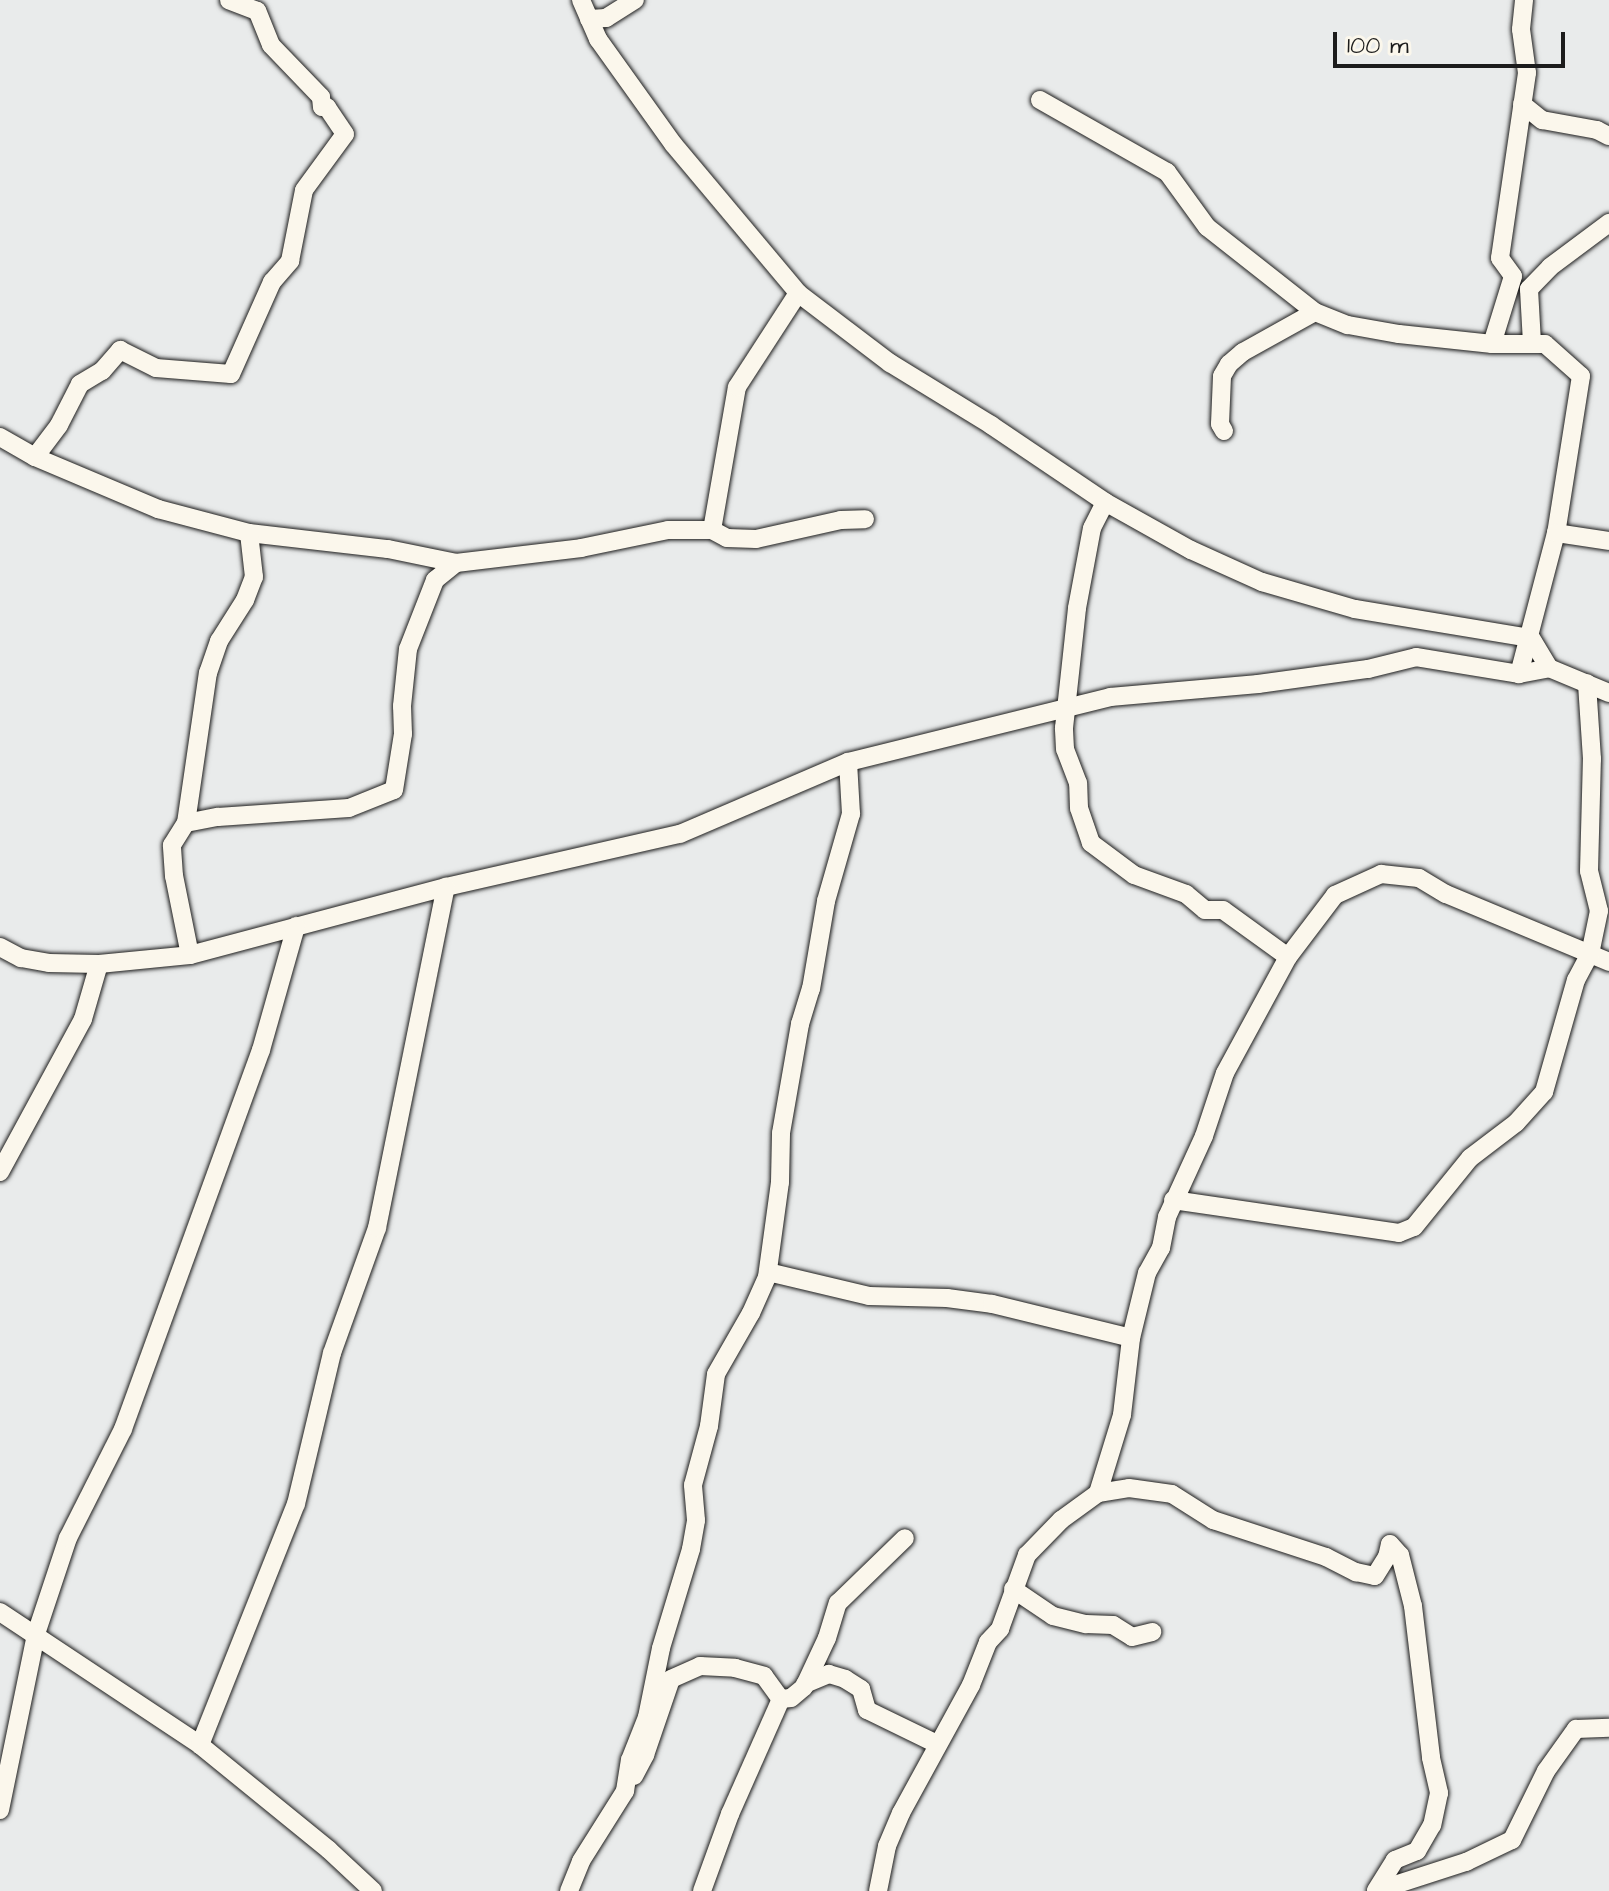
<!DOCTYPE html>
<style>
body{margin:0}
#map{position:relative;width:1609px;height:1891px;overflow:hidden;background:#e9ebeb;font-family:"Architects Daughter",sans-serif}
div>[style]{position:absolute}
.roads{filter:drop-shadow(0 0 2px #1c1c1c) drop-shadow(0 0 2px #1c1c1c)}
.minor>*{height:18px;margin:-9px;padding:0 9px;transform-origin:9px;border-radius:9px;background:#fbf7ec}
span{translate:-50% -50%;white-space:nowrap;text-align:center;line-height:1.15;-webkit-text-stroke:7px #fbf7ec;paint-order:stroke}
.scale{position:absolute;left:1333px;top:32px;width:232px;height:36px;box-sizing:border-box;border:4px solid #1c1c1c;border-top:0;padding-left:10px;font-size:24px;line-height:28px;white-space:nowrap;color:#1c1c1c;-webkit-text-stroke:6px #fbf7ec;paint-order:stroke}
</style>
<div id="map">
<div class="roads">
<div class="minor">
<i style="left:581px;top:0;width:43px;rotate:66.4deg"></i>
<i style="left:598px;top:39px;width:130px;rotate:54.4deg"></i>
<i style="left:674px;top:145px;width:193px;rotate:50deg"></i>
<i style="left:798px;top:293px;width:116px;rotate:37.3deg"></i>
<i style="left:890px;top:363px;width:119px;rotate:31.5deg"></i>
<i style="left:991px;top:425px;width:138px;rotate:34deg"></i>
<i style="left:1105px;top:502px;width:98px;rotate:29.2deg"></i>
<i style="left:1191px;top:550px;width:78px;rotate:24.3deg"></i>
<i style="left:1262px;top:582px;width:97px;rotate:16.2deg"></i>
<i style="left:1355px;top:609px;width:178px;rotate:9.4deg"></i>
<i style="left:1531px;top:638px;width:35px;rotate:59deg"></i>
<i style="left:589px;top:19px;width:17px;rotate:-3deg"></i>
<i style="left:606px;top:18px;width:34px;rotate:-32deg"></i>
<i style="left:1040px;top:100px;width:146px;rotate:29.6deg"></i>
<i style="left:1167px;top:172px;width:68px;rotate:54deg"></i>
<i style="left:1207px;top:227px;width:137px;rotate:38.2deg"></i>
<i style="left:1315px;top:312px;width:35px;rotate:22deg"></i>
<i style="left:1348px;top:325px;width:52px;rotate:10deg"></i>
<i style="left:1399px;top:334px;width:94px;rotate:6.1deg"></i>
<i style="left:1492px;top:344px;width:53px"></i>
<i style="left:1545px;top:344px;width:48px;rotate:41.6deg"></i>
<i style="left:1581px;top:376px;width:159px;rotate:99deg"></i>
<i style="left:1556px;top:533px;width:146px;rotate:104.7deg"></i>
<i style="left:1522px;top:104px;width:26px;rotate:39deg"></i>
<i style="left:1542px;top:120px;width:56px;rotate:10.3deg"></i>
<i style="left:1597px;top:130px;width:13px;rotate:27deg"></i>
<i style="left:1532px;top:343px;width:54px;rotate:-93.2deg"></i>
<i style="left:1529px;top:289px;width:30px;rotate:-46deg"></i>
<i style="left:1550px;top:267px;width:74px;rotate:-36.7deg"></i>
<i style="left:1492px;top:344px;width:71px;rotate:-72.8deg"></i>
<i style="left:1513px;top:276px;width:22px;rotate:-126deg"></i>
<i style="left:1500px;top:258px;width:187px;rotate:-81.7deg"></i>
<i style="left:1527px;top:73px;width:44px;rotate:-97.8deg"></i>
<i style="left:1521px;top:29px;width:29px;rotate:-84deg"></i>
<i style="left:1224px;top:431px;width:8px;rotate:-120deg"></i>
<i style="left:1220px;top:424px;width:48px;rotate:-87.6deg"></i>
<i style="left:1222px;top:376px;width:14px;rotate:-60deg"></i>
<i style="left:1229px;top:364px;width:18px;rotate:-41deg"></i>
<i style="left:1243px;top:352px;width:82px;rotate:-29.1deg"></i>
<i style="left:0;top:437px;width:40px;rotate:29.7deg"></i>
<i style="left:35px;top:457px;width:134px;rotate:22.9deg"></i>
<i style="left:158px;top:509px;width:94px;rotate:14.8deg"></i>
<i style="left:249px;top:533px;width:140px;rotate:6.6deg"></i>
<i style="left:388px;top:549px;width:69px;rotate:11.6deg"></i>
<i style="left:456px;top:563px;width:126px;rotate:-6.8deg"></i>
<i style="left:581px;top:548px;width:89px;rotate:-11.7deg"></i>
<i style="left:668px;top:530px;width:44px"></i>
<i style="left:712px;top:530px;width:145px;rotate:-80.1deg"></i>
<i style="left:737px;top:387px;width:112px;rotate:-57deg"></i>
<i style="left:35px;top:457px;width:40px;rotate:-53deg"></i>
<i style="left:59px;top:425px;width:46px;rotate:-62.9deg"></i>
<i style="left:80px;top:384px;width:26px;rotate:-31deg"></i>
<i style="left:102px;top:371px;width:28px;rotate:-49deg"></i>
<i style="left:120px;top:350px;width:40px;rotate:26.6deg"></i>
<i style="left:156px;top:368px;width:75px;rotate:4.6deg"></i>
<i style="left:231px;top:374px;width:101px;rotate:-66deg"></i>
<i style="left:272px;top:282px;width:28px;rotate:-49deg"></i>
<i style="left:290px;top:261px;width:72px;rotate:-78.8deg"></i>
<i style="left:304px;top:190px;width:69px;rotate:-53.8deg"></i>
<i style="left:345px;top:134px;width:32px;rotate:-124deg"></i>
<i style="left:327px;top:107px;width:5px;rotate:180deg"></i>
<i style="left:322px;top:107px;width:10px;rotate:-96deg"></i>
<i style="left:321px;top:97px;width:72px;rotate:-133.9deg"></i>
<i style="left:271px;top:45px;width:37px;rotate:-112deg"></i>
<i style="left:257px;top:11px;width:30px;rotate:-159deg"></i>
<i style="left:712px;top:530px;width:17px;rotate:28deg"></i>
<i style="left:727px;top:538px;width:29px;rotate:2deg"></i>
<i style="left:756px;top:539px;width:87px;rotate:-12.6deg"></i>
<i style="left:841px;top:520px;width:24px;rotate:-2deg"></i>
<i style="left:1556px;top:533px;width:54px;rotate:8.6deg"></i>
<i style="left:186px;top:823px;width:152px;rotate:-81.7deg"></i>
<i style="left:208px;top:673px;width:34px;rotate:-71deg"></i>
<i style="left:219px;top:641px;width:49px;rotate:-57.6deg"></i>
<i style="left:245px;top:600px;width:25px;rotate:-69deg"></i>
<i style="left:254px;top:577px;width:44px;rotate:-96.5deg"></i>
<i style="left:0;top:947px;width:24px;rotate:28deg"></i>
<i style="left:21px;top:958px;width:28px;rotate:10deg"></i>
<i style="left:49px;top:963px;width:50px;rotate:1.1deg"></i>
<i style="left:99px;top:964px;width:91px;rotate:-5.6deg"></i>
<i style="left:190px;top:955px;width:265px;rotate:-14.9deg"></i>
<i style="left:446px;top:887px;width:240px;rotate:-12.8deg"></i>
<i style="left:680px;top:834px;width:183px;rotate:-23.2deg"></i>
<i style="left:848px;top:762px;width:270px;rotate:-13.9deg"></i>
<i style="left:1110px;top:697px;width:149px;rotate:-5deg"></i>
<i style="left:1258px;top:684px;width:111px;rotate:-7.8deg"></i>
<i style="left:1368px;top:669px;width:49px;rotate:-14deg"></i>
<i style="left:1416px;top:657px;width:104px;rotate:9.4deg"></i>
<i style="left:1519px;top:674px;width:31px;rotate:-11deg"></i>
<i style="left:1549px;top:668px;width:65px;rotate:22.6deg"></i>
<i style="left:190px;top:955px;width:81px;rotate:-101.4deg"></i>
<i style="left:174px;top:876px;width:31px;rotate:-94deg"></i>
<i style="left:172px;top:845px;width:26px;rotate:-58deg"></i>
<i style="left:186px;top:823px;width:33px;rotate:-11deg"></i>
<i style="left:218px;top:817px;width:131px;rotate:-3.9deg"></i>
<i style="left:349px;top:808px;width:48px;rotate:-21.8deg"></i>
<i style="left:394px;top:790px;width:57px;rotate:-80.9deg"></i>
<i style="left:403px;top:734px;width:28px;rotate:-92deg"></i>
<i style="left:402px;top:706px;width:57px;rotate:-84deg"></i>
<i style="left:408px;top:649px;width:74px;rotate:-68.6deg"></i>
<i style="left:435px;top:580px;width:27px;rotate:-39deg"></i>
<i style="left:1288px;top:957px;width:78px;rotate:-52.8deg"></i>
<i style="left:1335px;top:895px;width:51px;rotate:-24.5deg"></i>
<i style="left:1381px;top:874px;width:38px;rotate:6deg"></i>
<i style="left:1419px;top:878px;width:31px;rotate:31deg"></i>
<i style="left:1446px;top:894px;width:177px;rotate:22.6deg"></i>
<i style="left:0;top:1172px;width:174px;rotate:-61.5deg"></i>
<i style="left:83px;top:1019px;width:57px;rotate:-73.8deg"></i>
<i style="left:1173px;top:1200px;width:228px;rotate:8.3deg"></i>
<i style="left:1399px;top:1233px;width:16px;rotate:-22deg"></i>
<i style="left:1414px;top:1227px;width:89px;rotate:-50.9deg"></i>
<i style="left:1470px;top:1158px;width:58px;rotate:-37.3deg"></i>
<i style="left:1516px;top:1123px;width:42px;rotate:-47.9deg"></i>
<i style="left:1544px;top:1092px;width:116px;rotate:-74.1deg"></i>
<i style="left:1576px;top:980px;width:30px;rotate:-62deg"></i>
<i style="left:1590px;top:954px;width:44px;rotate:-78.2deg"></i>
<i style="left:1599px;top:911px;width:41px;rotate:-104deg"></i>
<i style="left:1589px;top:871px;width:112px;rotate:-88.5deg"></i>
<i style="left:1592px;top:759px;width:76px;rotate:-93.8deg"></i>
<i style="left:768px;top:1272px;width:104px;rotate:13.4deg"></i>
<i style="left:869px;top:1296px;width:78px;rotate:1.5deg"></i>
<i style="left:947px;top:1298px;width:45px;rotate:7.6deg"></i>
<i style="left:992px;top:1304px;width:143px;rotate:13.7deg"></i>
<i style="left:1098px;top:1493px;width:31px;rotate:-9deg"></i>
<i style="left:1129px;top:1488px;width:43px;rotate:7.9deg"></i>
<i style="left:1172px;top:1494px;width:49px;rotate:32.4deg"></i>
<i style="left:1213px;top:1520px;width:119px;rotate:18.1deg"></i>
<i style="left:1326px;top:1557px;width:34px;rotate:27deg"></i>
<i style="left:1356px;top:1572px;width:19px;rotate:12deg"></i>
<i style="left:1375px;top:1576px;width:22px;rotate:-58deg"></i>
<i style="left:1387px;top:1557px;width:13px;rotate:-77deg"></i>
<i style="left:1390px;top:1544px;width:15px;rotate:48deg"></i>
<i style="left:1400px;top:1555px;width:53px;rotate:75.7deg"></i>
<i style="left:1413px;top:1606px;width:153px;rotate:83.2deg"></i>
<i style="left:1431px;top:1758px;width:36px;rotate:77deg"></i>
<i style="left:1439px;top:1793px;width:33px;rotate:102deg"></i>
<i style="left:1432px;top:1825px;width:30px;rotate:120deg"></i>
<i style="left:1417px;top:1851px;width:24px;rotate:158deg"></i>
<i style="left:1395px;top:1860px;width:36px;rotate:122deg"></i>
<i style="left:1013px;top:1589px;width:48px;rotate:34deg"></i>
<i style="left:1053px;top:1616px;width:34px;rotate:14deg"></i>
<i style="left:1086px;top:1624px;width:27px;rotate:2deg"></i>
<i style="left:1113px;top:1625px;width:22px;rotate:32deg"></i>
<i style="left:1132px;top:1637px;width:21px;rotate:-14deg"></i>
<i style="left:0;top:1612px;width:240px;rotate:33.6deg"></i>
<i style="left:200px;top:1745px;width:166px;rotate:39.1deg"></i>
<i style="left:329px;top:1850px;width:60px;rotate:43deg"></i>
<i style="left:805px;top:1684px;width:26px;rotate:-23deg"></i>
<i style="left:829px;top:1674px;width:17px;rotate:17deg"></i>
<i style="left:845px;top:1679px;width:19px;rotate:32deg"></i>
<i style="left:861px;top:1689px;width:22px;rotate:74deg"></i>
<i style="left:867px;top:1710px;width:78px;rotate:25.9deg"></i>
<i style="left:781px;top:1699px;width:10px;rotate:-6deg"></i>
<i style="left:791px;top:1698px;width:17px;rotate:-40deg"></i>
<i style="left:804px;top:1687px;width:54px;rotate:-64.9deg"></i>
<i style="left:827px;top:1638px;width:37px;rotate:-73deg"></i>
<i style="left:838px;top:1603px;width:93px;rotate:-44.1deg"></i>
<i style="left:200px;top:1745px;width:259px;rotate:-68.3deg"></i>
<i style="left:296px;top:1504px;width:155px;rotate:-76.6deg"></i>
<i style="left:332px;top:1353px;width:133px;rotate:-70.2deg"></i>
<i style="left:377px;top:1228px;width:348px;rotate:-78.6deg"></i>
<i style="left:634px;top:1776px;width:24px;rotate:-62deg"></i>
<i style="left:645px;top:1755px;width:80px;rotate:-71.1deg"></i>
<i style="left:671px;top:1679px;width:32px;rotate:-24deg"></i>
<i style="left:700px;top:1666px;width:35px;rotate:3deg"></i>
<i style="left:735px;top:1668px;width:30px;rotate:15deg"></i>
<i style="left:764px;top:1676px;width:29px;rotate:54deg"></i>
<i style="left:0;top:1810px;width:180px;rotate:-78.4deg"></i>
<i style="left:36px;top:1634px;width:101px;rotate:-71.6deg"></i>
<i style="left:68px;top:1538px;width:122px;rotate:-63.2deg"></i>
<i style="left:123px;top:1429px;width:403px;rotate:-70deg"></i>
<i style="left:261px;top:1050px;width:129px;rotate:-74.2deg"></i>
<i style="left:569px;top:1891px;width:32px;rotate:-68deg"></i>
<i style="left:581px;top:1861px;width:83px;rotate:-57.8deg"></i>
<i style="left:625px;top:1791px;width:31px;rotate:-81deg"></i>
<i style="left:630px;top:1760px;width:46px;rotate:-68.4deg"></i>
<i style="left:647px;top:1717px;width:70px;rotate:-78.5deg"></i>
<i style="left:661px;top:1648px;width:103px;rotate:-73.1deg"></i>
<i style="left:691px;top:1549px;width:29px;rotate:-80deg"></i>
<i style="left:696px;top:1520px;width:35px;rotate:-95deg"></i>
<i style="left:693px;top:1485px;width:61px;rotate:-74.8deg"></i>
<i style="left:709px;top:1426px;width:52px;rotate:-82.3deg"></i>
<i style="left:716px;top:1374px;width:70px;rotate:-60.2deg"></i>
<i style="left:751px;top:1313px;width:39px;rotate:-66deg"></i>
<i style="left:767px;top:1277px;width:96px;rotate:-82.2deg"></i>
<i style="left:780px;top:1182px;width:49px;rotate:-88.8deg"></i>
<i style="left:781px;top:1133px;width:111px;rotate:-80.1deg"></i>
<i style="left:800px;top:1024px;width:37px;rotate:-73deg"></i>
<i style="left:811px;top:989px;width:89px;rotate:-80.3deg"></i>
<i style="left:826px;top:901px;width:91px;rotate:-74deg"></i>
<i style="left:851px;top:814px;width:52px;rotate:-93.3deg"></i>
<i style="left:702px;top:1891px;width:82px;rotate:-70deg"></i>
<i style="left:730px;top:1814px;width:126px;rotate:-66.1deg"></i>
<i style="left:878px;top:1891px;width:46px;rotate:-78.7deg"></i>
<i style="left:887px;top:1846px;width:36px;rotate:-67deg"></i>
<i style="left:901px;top:1813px;width:146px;rotate:-61.3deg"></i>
<i style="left:971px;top:1685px;width:46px;rotate:-68.4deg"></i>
<i style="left:988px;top:1642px;width:18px;rotate:-47deg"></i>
<i style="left:1000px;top:1629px;width:79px;rotate:-70deg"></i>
<i style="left:1027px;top:1555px;width:49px;rotate:-45.8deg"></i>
<i style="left:1061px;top:1520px;width:46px;rotate:-36.1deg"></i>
<i style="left:1098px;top:1493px;width:82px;rotate:-72.9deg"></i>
<i style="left:1122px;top:1415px;width:78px;rotate:-83.3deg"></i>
<i style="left:1131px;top:1338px;width:67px;rotate:-76.2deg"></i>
<i style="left:1147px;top:1273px;width:29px;rotate:-61deg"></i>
<i style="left:1161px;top:1248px;width:32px;rotate:-79deg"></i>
<i style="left:1167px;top:1217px;width:89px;rotate:-65.4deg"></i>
<i style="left:1204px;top:1136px;width:66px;rotate:-71.6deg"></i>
<i style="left:1225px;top:1073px;width:132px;rotate:-61.5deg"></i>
<i style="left:1288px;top:957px;width:80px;rotate:-144.1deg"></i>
<i style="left:1223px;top:910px;width:18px;rotate:180deg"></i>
<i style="left:1205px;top:910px;width:25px;rotate:-140deg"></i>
<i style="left:1186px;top:894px;width:55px;rotate:-159.9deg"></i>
<i style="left:1134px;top:875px;width:54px;rotate:-143.3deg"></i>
<i style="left:1091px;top:843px;width:37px;rotate:-109deg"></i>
<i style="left:1079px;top:808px;width:25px;rotate:-92deg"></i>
<i style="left:1078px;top:783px;width:36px;rotate:-111deg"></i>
<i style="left:1065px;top:749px;width:21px;rotate:-93deg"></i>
<i style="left:1064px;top:728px;width:121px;rotate:-83.8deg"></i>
<i style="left:1077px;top:608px;width:81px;rotate:-79.4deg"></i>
<i style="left:1092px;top:528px;width:29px;rotate:-63deg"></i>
<i style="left:1376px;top:1891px;width:95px;rotate:-17.9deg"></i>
<i style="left:1466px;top:1862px;width:51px;rotate:-25.6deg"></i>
<i style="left:1512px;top:1840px;width:77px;rotate:-63.8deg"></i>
<i style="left:1546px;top:1771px;width:52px;rotate:-54.5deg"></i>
<i style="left:1576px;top:1729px;width:33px;rotate:-2deg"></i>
</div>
</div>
<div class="scale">100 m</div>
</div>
